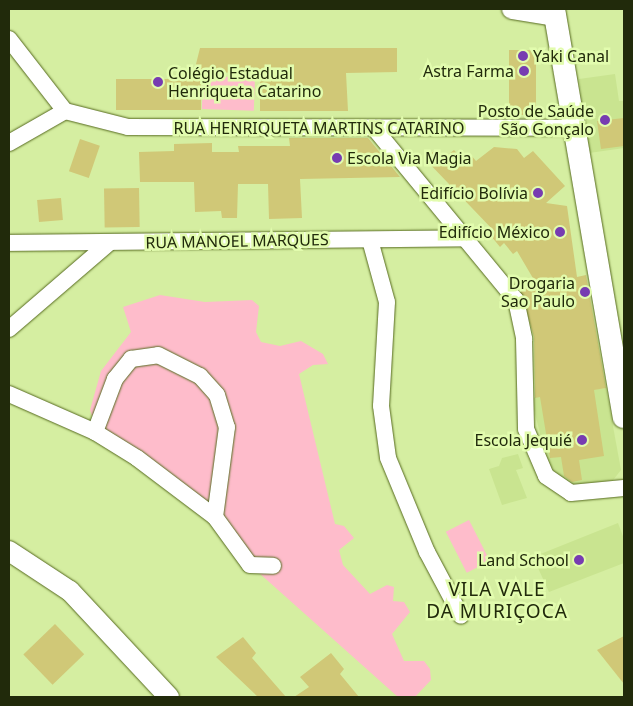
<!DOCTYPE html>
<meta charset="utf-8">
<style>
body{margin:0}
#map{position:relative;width:633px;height:706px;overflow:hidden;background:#d5eea1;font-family:"Noto Sans",sans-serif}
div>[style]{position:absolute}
.built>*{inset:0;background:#c9e490}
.green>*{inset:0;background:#febccb;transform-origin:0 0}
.building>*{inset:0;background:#d0c877;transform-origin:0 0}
.roads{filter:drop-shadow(0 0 1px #566a1f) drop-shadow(0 0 1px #566a1f)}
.minor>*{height:16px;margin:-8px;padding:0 8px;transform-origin:8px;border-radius:8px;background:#fff}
.tertiary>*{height:20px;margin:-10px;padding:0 10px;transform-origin:10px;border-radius:10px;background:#fff}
.secondary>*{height:22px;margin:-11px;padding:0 11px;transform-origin:11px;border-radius:11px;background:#fff}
.dots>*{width:14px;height:14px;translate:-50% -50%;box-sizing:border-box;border:2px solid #e2fcae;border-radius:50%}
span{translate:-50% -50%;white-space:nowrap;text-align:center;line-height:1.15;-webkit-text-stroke:5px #e2fcae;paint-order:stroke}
.poi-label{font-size:16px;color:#212a0b}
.left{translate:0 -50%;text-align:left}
.right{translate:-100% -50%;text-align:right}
.street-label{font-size:16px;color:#212a0b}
.quarter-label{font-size:19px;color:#212a0b;letter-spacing:1px}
.frame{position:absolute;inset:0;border:10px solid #212a0b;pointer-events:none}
</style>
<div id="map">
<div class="built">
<i style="clip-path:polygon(615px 74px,619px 101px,624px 101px,624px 148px,589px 153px,579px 79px)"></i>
<i style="clip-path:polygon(606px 388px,621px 470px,610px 484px,579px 490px,562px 482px,547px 461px,531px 398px)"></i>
<i style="clip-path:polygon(518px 454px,523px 468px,516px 470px,527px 498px,502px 505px,489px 469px,499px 466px,502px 458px)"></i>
<i style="clip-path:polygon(618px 523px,624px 539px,624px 563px,549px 592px,533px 557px)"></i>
</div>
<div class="green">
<i style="left:203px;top:76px;width:52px;height:33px;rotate:2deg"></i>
<i style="clip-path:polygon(160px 295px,205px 302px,252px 300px,259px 306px,256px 332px,261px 342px,280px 346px,301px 341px,323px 354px,328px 364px,313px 365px,299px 374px,335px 524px,344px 526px,354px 538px,339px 550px,343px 565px,370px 594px,387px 585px,394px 587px,393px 601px,404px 602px,410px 612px,392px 634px,404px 661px,424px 661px,430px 669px,431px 680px,415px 697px,398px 697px,250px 565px,219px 523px,96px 428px,90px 410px,101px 371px,131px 332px,123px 307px)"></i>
<i style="left:469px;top:520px;width:46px;height:26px;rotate:63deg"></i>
</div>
<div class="building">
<i style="clip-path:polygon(200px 48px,397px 48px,397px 72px,346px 73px,348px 111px,260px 111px,260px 73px,194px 72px)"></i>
<i style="left:509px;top:50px;width:27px;height:65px"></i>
<i style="left:116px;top:79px;width:85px;height:31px"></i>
<i style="clip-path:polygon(624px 118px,624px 146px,601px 149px,597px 121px)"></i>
<i style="clip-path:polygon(289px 138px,368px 138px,400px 177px,300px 179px,302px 218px,269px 219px,268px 184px,238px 184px,237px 218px,222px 218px,221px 211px,195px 212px,194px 182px,140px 182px,139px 152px,174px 151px,174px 144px,212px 143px,212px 152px,239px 152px,238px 146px,290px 146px)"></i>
<i style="left:80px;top:139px;width:21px;height:34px;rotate:19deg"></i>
<i style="clip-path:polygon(494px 147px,517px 149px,524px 158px,533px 151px,565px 186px,546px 203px,567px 206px,577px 277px,586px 275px,606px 388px,594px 390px,604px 456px,579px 460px,582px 480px,572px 482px,564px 476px,561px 457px,550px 458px,540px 397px,535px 398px,534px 337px,520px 289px,537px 285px,517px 251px,513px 254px,504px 243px,500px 247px,491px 236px,495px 232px,425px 159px,435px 150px,443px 159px,454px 150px,463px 160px,470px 154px,476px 161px)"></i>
<i style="left:139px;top:188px;width:39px;height:35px;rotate:89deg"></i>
<i style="left:61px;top:198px;width:22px;height:24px;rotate:85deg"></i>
<i style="left:55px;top:624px;width:42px;height:44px;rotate:46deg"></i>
<i style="clip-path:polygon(624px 636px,624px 684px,597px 650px)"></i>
<i style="clip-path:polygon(243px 637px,256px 653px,252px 658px,286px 697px,258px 697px,216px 657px)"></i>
<i style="clip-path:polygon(331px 653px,344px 669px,340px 674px,359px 697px,294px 697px,309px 687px,300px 677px)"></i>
</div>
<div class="roads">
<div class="minor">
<i style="left:9px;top:39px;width:91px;rotate:52.1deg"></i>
<i style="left:65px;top:111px;width:65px;rotate:14.3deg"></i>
<i style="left:128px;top:127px;width:446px;rotate:0.1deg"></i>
<i style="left:374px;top:128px;width:223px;rotate:50.5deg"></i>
<i style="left:516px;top:300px;width:40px;rotate:78deg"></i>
<i style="left:524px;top:339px;width:90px;rotate:88.7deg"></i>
<i style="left:526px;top:429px;width:51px;rotate:66.9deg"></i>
<i style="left:546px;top:476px;width:30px;rotate:34deg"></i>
<i style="left:571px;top:493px;width:53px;rotate:-5.4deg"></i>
<i style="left:9px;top:143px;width:64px;rotate:-29.7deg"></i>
<i style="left:370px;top:240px;width:64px;rotate:74.7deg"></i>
<i style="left:387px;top:302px;width:104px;rotate:93.3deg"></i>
<i style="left:381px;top:406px;width:52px;rotate:82.3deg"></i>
<i style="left:388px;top:458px;width:102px;rotate:67.5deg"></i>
<i style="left:427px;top:552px;width:72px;rotate:62deg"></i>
<i style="left:9px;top:243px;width:457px;rotate:-0.6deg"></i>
<i style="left:9px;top:329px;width:132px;rotate:-40.7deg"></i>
<i style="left:9px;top:394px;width:94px;rotate:23.8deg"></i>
<i style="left:95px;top:432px;width:49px;rotate:31.8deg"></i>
<i style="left:137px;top:458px;width:98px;rotate:37.1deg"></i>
<i style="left:215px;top:517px;width:59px;rotate:53.9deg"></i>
<i style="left:250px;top:565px;width:23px;rotate:2deg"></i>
<i style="left:95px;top:432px;width:57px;rotate:-69.3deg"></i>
<i style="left:115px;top:379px;width:26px;rotate:-51deg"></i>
<i style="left:131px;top:359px;width:27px;rotate:-8deg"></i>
<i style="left:158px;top:355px;width:47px;rotate:26.6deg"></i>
<i style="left:200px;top:376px;width:25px;rotate:48deg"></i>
<i style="left:217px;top:395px;width:34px;rotate:73deg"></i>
<i style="left:227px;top:427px;width:91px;rotate:97.6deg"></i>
</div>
<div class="tertiary">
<i style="left:512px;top:9px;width:44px;rotate:9.2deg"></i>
<i style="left:9px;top:551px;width:73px;rotate:33.3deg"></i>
<i style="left:70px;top:591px;width:145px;rotate:47deg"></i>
</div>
<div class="secondary">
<i style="left:554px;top:9px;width:414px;rotate:80.3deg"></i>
</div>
</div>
<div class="dots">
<i style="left:523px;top:56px;background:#773cb1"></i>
<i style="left:524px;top:71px;background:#773cb1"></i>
<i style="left:158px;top:82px;background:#773cb1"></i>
<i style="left:605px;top:120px;background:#773cb1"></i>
<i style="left:337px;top:158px;background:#773cb1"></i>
<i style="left:538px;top:193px;background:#773cb1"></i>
<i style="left:560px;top:232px;background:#773cb1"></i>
<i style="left:585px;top:292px;background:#773cb1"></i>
<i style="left:582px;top:440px;background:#773cb1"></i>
<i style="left:579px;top:560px;background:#773cb1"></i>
</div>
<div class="poi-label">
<span class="left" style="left:533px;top:56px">Yaki Canal</span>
<span class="right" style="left:514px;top:71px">Astra Farma</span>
<span class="left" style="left:168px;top:82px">Colégio Estadual<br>Henriqueta Catarino</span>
<span class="right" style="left:594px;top:120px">Posto de Saúde<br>São Gonçalo</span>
<span class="left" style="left:347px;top:158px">Escola Via Magia</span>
<span class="right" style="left:528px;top:193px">Edifício Bolívia</span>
<span class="right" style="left:550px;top:232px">Edifício México</span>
<span class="right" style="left:575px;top:292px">Drogaria<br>Sao Paulo</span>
<span class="right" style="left:572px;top:440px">Escola Jequié</span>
<span class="right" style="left:569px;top:560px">Land School</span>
</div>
<div class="street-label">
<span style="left:319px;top:128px">RUA HENRIQUETA MARTINS CATARINO</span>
<span style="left:237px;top:241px;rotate:-1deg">RUA MANOEL MARQUES</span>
</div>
<div class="quarter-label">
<span style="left:497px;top:601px">VILA VALE<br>DA MURIÇOCA</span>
</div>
<div class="frame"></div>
</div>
